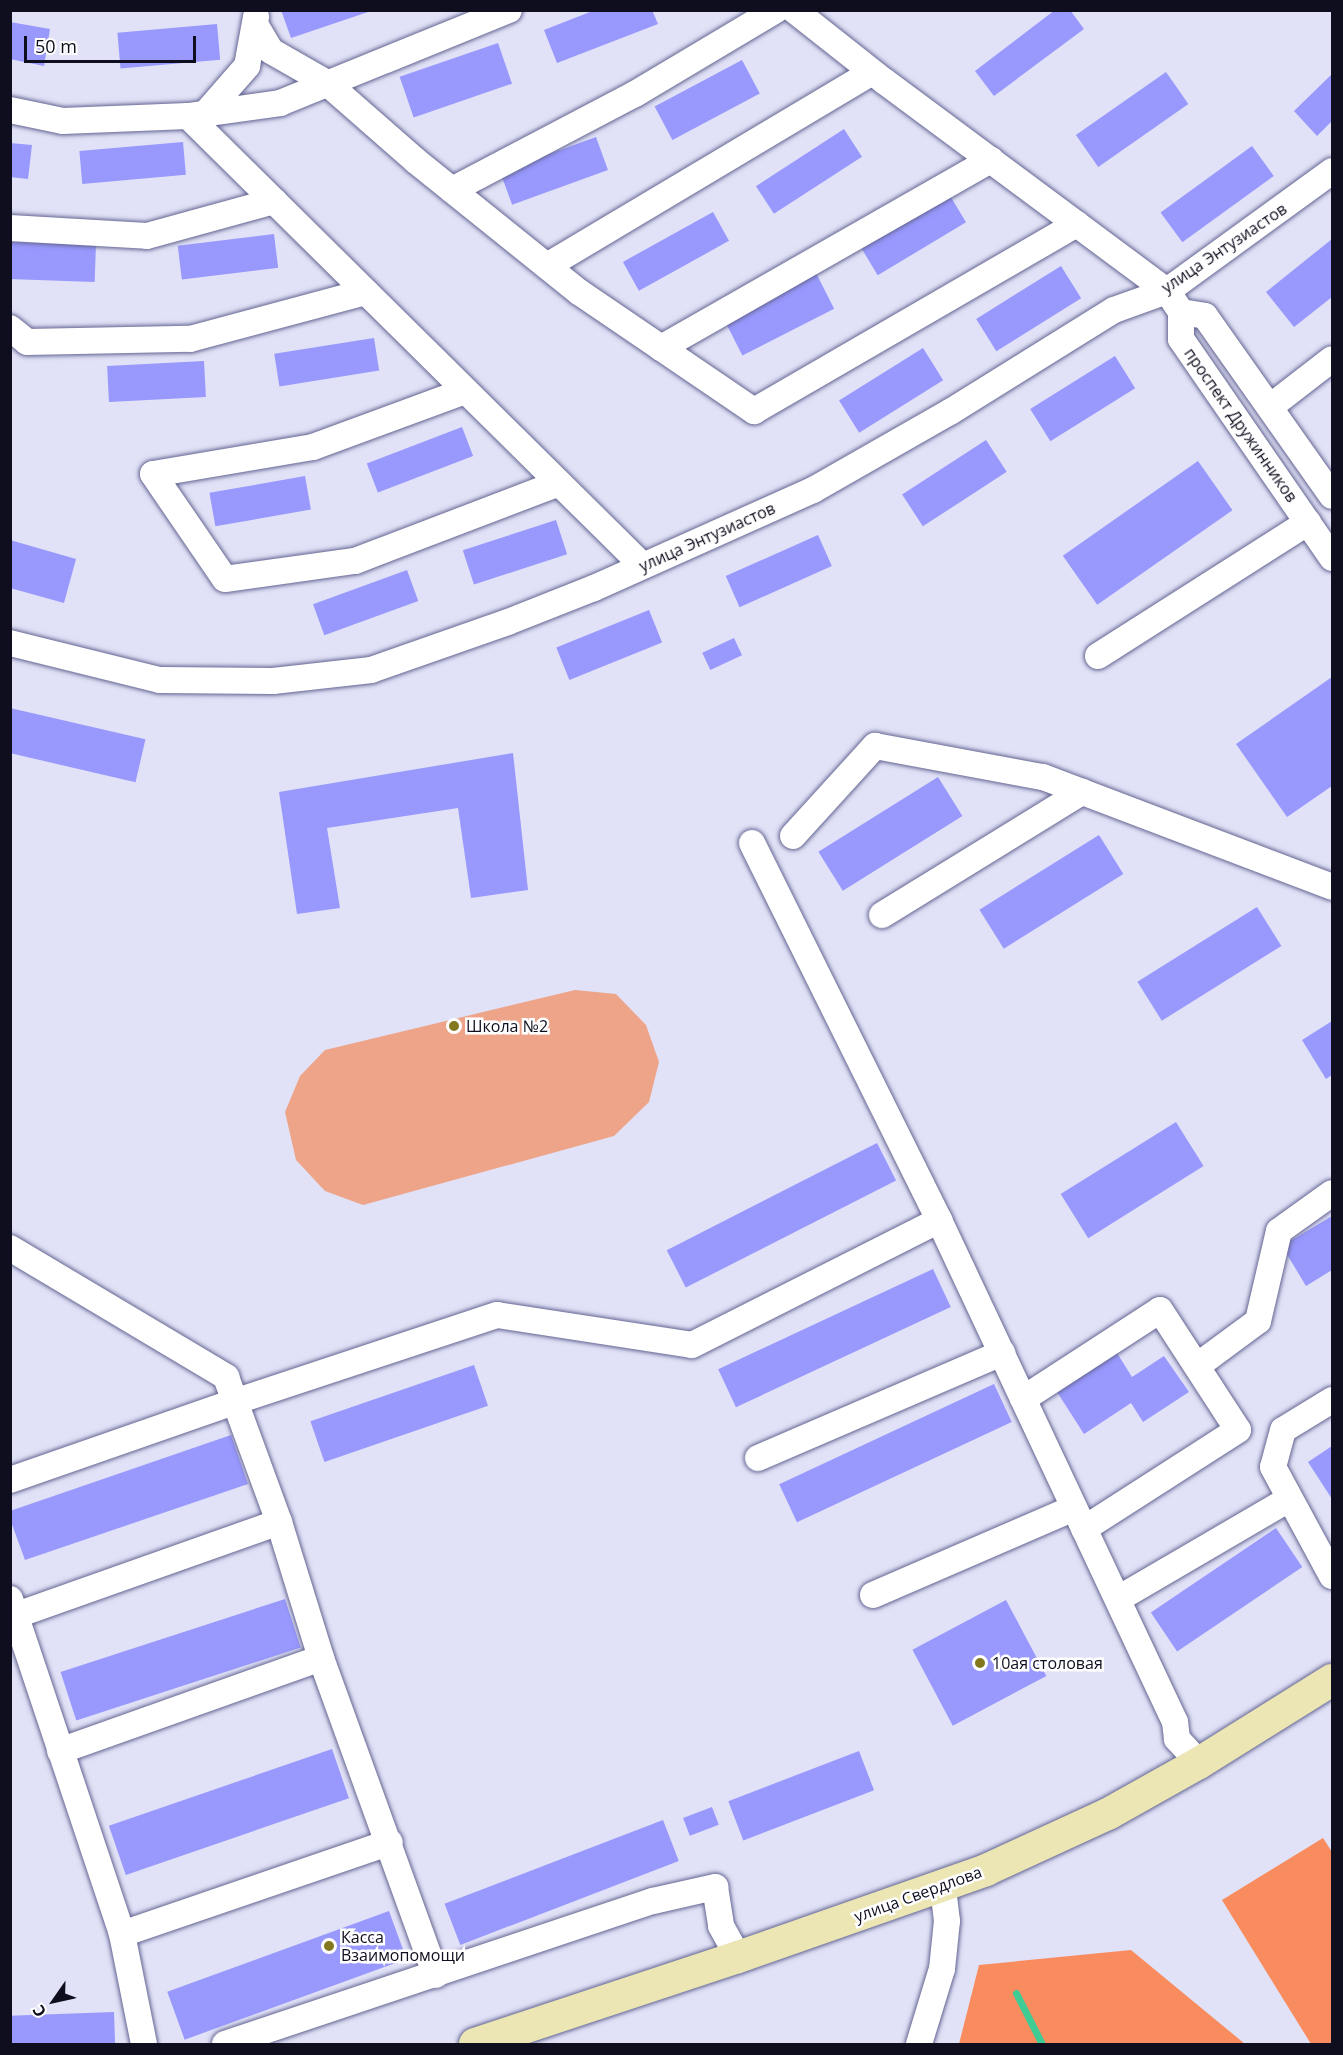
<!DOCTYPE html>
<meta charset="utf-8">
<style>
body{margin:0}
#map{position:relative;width:1343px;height:2055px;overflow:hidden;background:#e1e2f7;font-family:"Open Sans",sans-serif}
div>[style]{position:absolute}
.green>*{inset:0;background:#eda488}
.forest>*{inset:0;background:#f98c5f}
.stream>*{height:7px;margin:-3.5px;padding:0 3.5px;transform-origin:3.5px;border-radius:3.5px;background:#3fcc94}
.building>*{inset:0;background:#9898fd;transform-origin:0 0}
.roads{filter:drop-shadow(0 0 2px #646592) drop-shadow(0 0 2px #646592)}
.minor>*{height:26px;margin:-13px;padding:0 13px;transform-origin:13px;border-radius:13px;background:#fff}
.major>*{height:32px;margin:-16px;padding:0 16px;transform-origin:16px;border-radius:16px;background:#ece6b5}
.dots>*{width:16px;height:16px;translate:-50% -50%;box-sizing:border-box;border:3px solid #fff;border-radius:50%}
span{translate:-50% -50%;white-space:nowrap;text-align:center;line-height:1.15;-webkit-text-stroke:5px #fff;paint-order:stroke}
.street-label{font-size:16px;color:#0e0e1f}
.poi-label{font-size:16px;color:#0e0e1f}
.left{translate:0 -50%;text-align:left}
.frame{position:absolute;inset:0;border:12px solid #0e0e1f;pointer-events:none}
.north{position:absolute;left:24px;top:1971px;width:60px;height:60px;-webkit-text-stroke:4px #fff;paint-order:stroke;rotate:236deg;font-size:16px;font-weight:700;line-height:24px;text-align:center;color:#0e0e1f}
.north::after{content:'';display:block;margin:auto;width:21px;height:27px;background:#0e0e1f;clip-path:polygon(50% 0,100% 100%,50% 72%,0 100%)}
.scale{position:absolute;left:24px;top:36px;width:172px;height:27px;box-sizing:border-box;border:3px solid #0e0e1f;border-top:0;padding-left:8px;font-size:18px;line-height:21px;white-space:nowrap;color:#0e0e1f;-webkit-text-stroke:4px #fff;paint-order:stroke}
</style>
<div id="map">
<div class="green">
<i style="clip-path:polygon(575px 990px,616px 994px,646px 1025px,659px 1062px,649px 1102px,614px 1136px,363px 1205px,325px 1191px,296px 1160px,285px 1112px,300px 1076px,325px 1050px)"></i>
</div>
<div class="forest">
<i style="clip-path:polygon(1323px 1838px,1332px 1852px,1332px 2044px,1311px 2044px,1222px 1900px)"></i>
<i style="clip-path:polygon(1131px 1950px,1245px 2044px,959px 2044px,979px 1965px)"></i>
</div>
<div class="stream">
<i style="left:1016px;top:1993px;width:57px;rotate:63deg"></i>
</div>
<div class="building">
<i style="clip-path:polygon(281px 10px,371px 10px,371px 11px,291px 38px)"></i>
<i style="clip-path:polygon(595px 10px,652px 10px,658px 24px,557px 63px,544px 30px)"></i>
<i style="clip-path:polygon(1055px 10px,1070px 10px,1084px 29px,994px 96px,975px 71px)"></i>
<i style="clip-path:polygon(10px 22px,50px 29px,44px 66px,10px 59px)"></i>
<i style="left:217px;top:24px;width:36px;height:100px;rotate:85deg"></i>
<i style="left:498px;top:43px;width:43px;height:104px;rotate:71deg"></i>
<i style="left:742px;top:60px;width:38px;height:99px;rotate:62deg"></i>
<i style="left:1166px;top:72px;width:39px;height:110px;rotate:55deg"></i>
<i style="clip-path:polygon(1332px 74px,1332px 121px,1317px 136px,1294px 111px)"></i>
<i style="left:844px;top:129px;width:33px;height:105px;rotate:57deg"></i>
<i style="left:596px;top:137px;width:35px;height:102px;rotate:70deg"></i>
<i style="left:183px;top:142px;width:33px;height:104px;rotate:85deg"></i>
<i style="clip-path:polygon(10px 143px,32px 145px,28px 179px,10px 177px)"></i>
<i style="left:1252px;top:146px;width:37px;height:113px;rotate:54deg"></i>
<i style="left:949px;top:194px;width:33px;height:103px;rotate:59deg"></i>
<i style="left:713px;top:212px;width:33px;height:103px;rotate:61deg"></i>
<i style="left:274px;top:234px;width:34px;height:97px;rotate:83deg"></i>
<i style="clip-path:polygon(1332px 239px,1332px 297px,1294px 327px,1266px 292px)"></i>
<i style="left:10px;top:242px;width:86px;height:37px;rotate:2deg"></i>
<i style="left:1061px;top:266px;width:38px;height:100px;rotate:58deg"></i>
<i style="left:816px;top:273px;width:40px;height:103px;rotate:63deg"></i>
<i style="left:374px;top:338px;width:33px;height:101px;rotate:81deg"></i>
<i style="left:923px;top:348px;width:38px;height:99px;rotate:58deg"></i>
<i style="left:1115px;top:356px;width:38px;height:100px;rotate:58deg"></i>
<i style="left:204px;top:361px;width:36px;height:97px;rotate:87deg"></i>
<i style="left:462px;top:427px;width:31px;height:102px;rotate:69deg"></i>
<i style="left:986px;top:440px;width:38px;height:100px;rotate:57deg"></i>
<i style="left:1198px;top:461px;width:60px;height:165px;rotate:55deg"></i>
<i style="left:305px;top:476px;width:34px;height:97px;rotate:80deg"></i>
<i style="left:556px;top:520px;width:36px;height:98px;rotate:72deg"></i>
<i style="left:818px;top:535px;width:34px;height:101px;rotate:66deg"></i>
<i style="clip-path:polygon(10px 540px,76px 559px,64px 603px,10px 588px)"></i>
<i style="left:407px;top:570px;width:33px;height:100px;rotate:70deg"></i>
<i style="left:649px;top:610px;width:35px;height:100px;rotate:68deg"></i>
<i style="left:734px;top:638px;width:19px;height:35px;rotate:65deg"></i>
<i style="clip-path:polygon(1332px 677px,1332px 786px,1287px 817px,1236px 744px)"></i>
<i style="left:10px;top:708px;width:139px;height:44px;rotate:13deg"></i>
<i style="clip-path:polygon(513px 753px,528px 890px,471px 898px,458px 808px,327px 828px,340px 908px,297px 914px,279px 792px)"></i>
<i style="left:938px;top:777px;width:46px;height:141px;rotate:58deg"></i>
<i style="left:1099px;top:835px;width:46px;height:141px;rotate:58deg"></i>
<i style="left:1257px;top:907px;width:46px;height:141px;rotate:58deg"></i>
<i style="clip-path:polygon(1332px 1021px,1332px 1075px,1326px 1079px,1302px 1040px)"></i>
<i style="left:1176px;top:1122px;width:52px;height:136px;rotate:58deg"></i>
<i style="left:877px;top:1143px;width:42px;height:236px;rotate:63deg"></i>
<i style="clip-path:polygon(1332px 1216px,1332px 1270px,1306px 1286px,1282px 1246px)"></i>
<i style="left:933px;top:1269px;width:42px;height:237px;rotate:65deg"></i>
<i style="clip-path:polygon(1117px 1353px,1132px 1377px,1164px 1356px,1189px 1392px,1143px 1422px,1131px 1403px,1084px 1434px,1057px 1392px)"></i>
<i style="left:474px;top:1365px;width:43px;height:173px;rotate:71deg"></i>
<i style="left:994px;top:1384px;width:42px;height:237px;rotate:65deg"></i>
<i style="clip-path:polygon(231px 1435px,248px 1484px,25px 1560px,10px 1519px,10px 1511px)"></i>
<i style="clip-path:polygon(1332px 1446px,1332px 1499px,1308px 1462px)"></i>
<i style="left:1276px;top:1528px;width:47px;height:151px;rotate:56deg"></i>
<i style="left:285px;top:1599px;width:51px;height:236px;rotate:72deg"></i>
<i style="left:1006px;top:1600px;width:86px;height:106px;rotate:62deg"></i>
<i style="left:332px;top:1749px;width:52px;height:236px;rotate:71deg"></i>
<i style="left:859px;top:1751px;width:42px;height:140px;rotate:69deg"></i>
<i style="left:712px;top:1807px;width:19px;height:31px;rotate:69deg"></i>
<i style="left:663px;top:1820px;width:44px;height:234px;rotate:69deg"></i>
<i style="left:389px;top:1911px;width:51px;height:236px;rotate:70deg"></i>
<i style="left:114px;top:2012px;width:32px;height:104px;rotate:88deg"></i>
</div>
<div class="roads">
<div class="minor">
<i style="left:794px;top:10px;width:115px;rotate:38.3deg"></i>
<i style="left:884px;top:81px;width:352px;rotate:36.6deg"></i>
<i style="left:1167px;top:291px;width:25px;rotate:56deg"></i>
<i style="left:256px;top:26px;width:29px;rotate:59deg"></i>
<i style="left:271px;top:51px;width:64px;rotate:29.7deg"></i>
<i style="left:327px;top:83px;width:118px;rotate:41.2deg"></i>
<i style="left:416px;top:161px;width:209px;rotate:38.8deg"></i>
<i style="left:579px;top:292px;width:212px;rotate:34.2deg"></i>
<i style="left:754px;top:411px;width:373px;rotate:-30.1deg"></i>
<i style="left:10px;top:110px;width:54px;rotate:11.7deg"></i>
<i style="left:63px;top:121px;width:125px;rotate:-2.3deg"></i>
<i style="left:188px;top:116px;width:93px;rotate:-8deg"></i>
<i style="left:280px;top:103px;width:247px;rotate:-22.1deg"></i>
<i style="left:205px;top:114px;width:64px;rotate:-48.8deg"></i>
<i style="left:247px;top:66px;width:50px;rotate:-79.6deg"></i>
<i style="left:188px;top:116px;width:639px;rotate:44.68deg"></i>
<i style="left:452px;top:190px;width:207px;rotate:-27.7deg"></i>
<i style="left:635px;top:94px;width:164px;rotate:-30.8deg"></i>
<i style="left:10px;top:228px;width:137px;rotate:3.3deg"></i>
<i style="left:147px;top:236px;width:132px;rotate:-15.4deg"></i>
<i style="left:547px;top:266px;width:378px;rotate:-30.8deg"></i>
<i style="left:1181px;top:312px;width:27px;rotate:90deg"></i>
<i style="left:1181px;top:339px;width:266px;rotate:55.4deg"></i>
<i style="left:1181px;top:312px;width:24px;rotate:9deg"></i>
<i style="left:1205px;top:316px;width:220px;rotate:54.8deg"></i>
<i style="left:10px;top:328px;width:22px;rotate:39deg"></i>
<i style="left:27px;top:342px;width:163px;rotate:-1.1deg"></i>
<i style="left:190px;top:339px;width:182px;rotate:-15deg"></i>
<i style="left:661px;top:348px;width:380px;rotate:-29.7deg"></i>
<i style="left:465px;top:391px;width:162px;rotate:159.8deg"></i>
<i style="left:313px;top:447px;width:162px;rotate:170.4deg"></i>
<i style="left:153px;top:474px;width:127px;rotate:55.6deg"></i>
<i style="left:225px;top:579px;width:131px;rotate:-7.9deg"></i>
<i style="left:355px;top:561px;width:218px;rotate:-20.9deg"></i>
<i style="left:1270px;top:407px;width:78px;rotate:-37.7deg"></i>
<i style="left:10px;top:643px;width:154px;rotate:13.9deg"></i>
<i style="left:160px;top:680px;width:113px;rotate:0.5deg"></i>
<i style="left:273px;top:681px;width:99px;rotate:-6.4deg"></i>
<i style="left:371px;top:670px;width:145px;rotate:-19.3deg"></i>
<i style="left:508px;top:622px;width:92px;rotate:-21.6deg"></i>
<i style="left:594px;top:588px;width:240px;rotate:-24.1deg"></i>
<i style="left:813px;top:490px;width:158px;rotate:-29.7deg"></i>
<i style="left:950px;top:412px;width:193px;rotate:-31.9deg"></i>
<i style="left:1114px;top:310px;width:56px;rotate:-19.7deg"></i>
<i style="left:1167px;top:291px;width:204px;rotate:-36deg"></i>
<i style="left:1098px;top:656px;width:249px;rotate:-32.5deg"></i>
<i style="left:793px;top:836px;width:122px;rotate:-47.7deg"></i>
<i style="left:875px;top:746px;width:171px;rotate:10.5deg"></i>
<i style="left:1043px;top:777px;width:309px;rotate:20.8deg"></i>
<i style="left:752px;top:843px;width:421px;rotate:63.6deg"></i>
<i style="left:939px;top:1220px;width:555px;rotate:64.82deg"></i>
<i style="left:1175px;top:1722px;width:17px;rotate:83deg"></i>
<i style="left:1177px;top:1739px;width:33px;rotate:47deg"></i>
<i style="left:882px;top:915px;width:235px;rotate:-31.6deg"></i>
<i style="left:10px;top:1248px;width:252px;rotate:30.8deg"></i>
<i style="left:226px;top:1377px;width:154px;rotate:69.9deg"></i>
<i style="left:279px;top:1522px;width:142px;rotate:72.8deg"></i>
<i style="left:321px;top:1658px;width:337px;rotate:70.1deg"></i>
<i style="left:1197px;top:1366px;width:76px;rotate:-36.4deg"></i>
<i style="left:1258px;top:1321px;width:92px;rotate:-76.9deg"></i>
<i style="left:1279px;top:1231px;width:65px;rotate:-35.6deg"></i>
<i style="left:1023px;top:1399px;width:163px;rotate:-33deg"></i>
<i style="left:1160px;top:1310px;width:143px;rotate:57deg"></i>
<i style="left:1238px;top:1430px;width:183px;rotate:147.3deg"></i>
<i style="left:1332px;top:1400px;width:57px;rotate:148.5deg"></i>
<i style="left:1283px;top:1430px;width:38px;rotate:105deg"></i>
<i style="left:1273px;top:1467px;width:124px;rotate:61.6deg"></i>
<i style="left:758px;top:1458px;width:266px;rotate:-23.3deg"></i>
<i style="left:10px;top:1480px;width:240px;rotate:-19.2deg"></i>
<i style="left:237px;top:1401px;width:274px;rotate:-18.3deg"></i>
<i style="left:497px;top:1315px;width:197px;rotate:8.7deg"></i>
<i style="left:692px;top:1345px;width:277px;rotate:-26.8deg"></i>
<i style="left:873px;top:1595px;width:219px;rotate:-23.4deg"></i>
<i style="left:10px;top:1599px;width:353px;rotate:71.5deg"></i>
<i style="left:122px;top:1934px;width:112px;rotate:78.7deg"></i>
<i style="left:1118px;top:1599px;width:198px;rotate:-30.3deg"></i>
<i style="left:17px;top:1615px;width:278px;rotate:-19.5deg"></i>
<i style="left:60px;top:1751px;width:277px;rotate:-19.6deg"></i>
<i style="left:122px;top:1934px;width:283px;rotate:-18.9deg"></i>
<i style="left:225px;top:2044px;width:451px;rotate:-18.5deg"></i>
<i style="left:653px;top:1901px;width:64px;rotate:-12.7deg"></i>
<i style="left:715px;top:1887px;width:39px;rotate:81deg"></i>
<i style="left:721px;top:1926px;width:35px;rotate:61deg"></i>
<i style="left:919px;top:2044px;width:78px;rotate:-73deg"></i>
<i style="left:942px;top:1969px;width:48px;rotate:-84.1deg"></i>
<i style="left:947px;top:1921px;width:34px;rotate:-97deg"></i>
</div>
<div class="major">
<i style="left:475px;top:2044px;width:277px;rotate:-18.3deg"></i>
<i style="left:738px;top:1957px;width:263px;rotate:-19.3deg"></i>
<i style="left:986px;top:1870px;width:134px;rotate:-24.7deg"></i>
<i style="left:1108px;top:1814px;width:104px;rotate:-29.3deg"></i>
<i style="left:1199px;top:1763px;width:157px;rotate:-32deg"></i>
</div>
</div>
<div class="dots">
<i style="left:454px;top:1026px;background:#83781d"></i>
<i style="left:980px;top:1663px;background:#83781d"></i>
<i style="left:329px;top:1946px;background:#83781d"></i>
</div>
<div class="street-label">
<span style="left:1224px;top:248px;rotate:-34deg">улица Энтузиастов</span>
<span style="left:1241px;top:425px;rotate:55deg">проспект Дружинников</span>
<span style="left:707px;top:537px;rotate:-24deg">улица Энтузиастов</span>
<span style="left:918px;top:1894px;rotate:-20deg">улица Свердлова</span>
</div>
<div class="poi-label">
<span class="left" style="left:466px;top:1026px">Школа №2</span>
<span class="left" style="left:992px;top:1663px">10ая столовая</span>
<span class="left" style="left:341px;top:1946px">Касса<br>Взаимопомощи</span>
</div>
<div class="frame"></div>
<div class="north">С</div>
<div class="scale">50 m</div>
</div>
